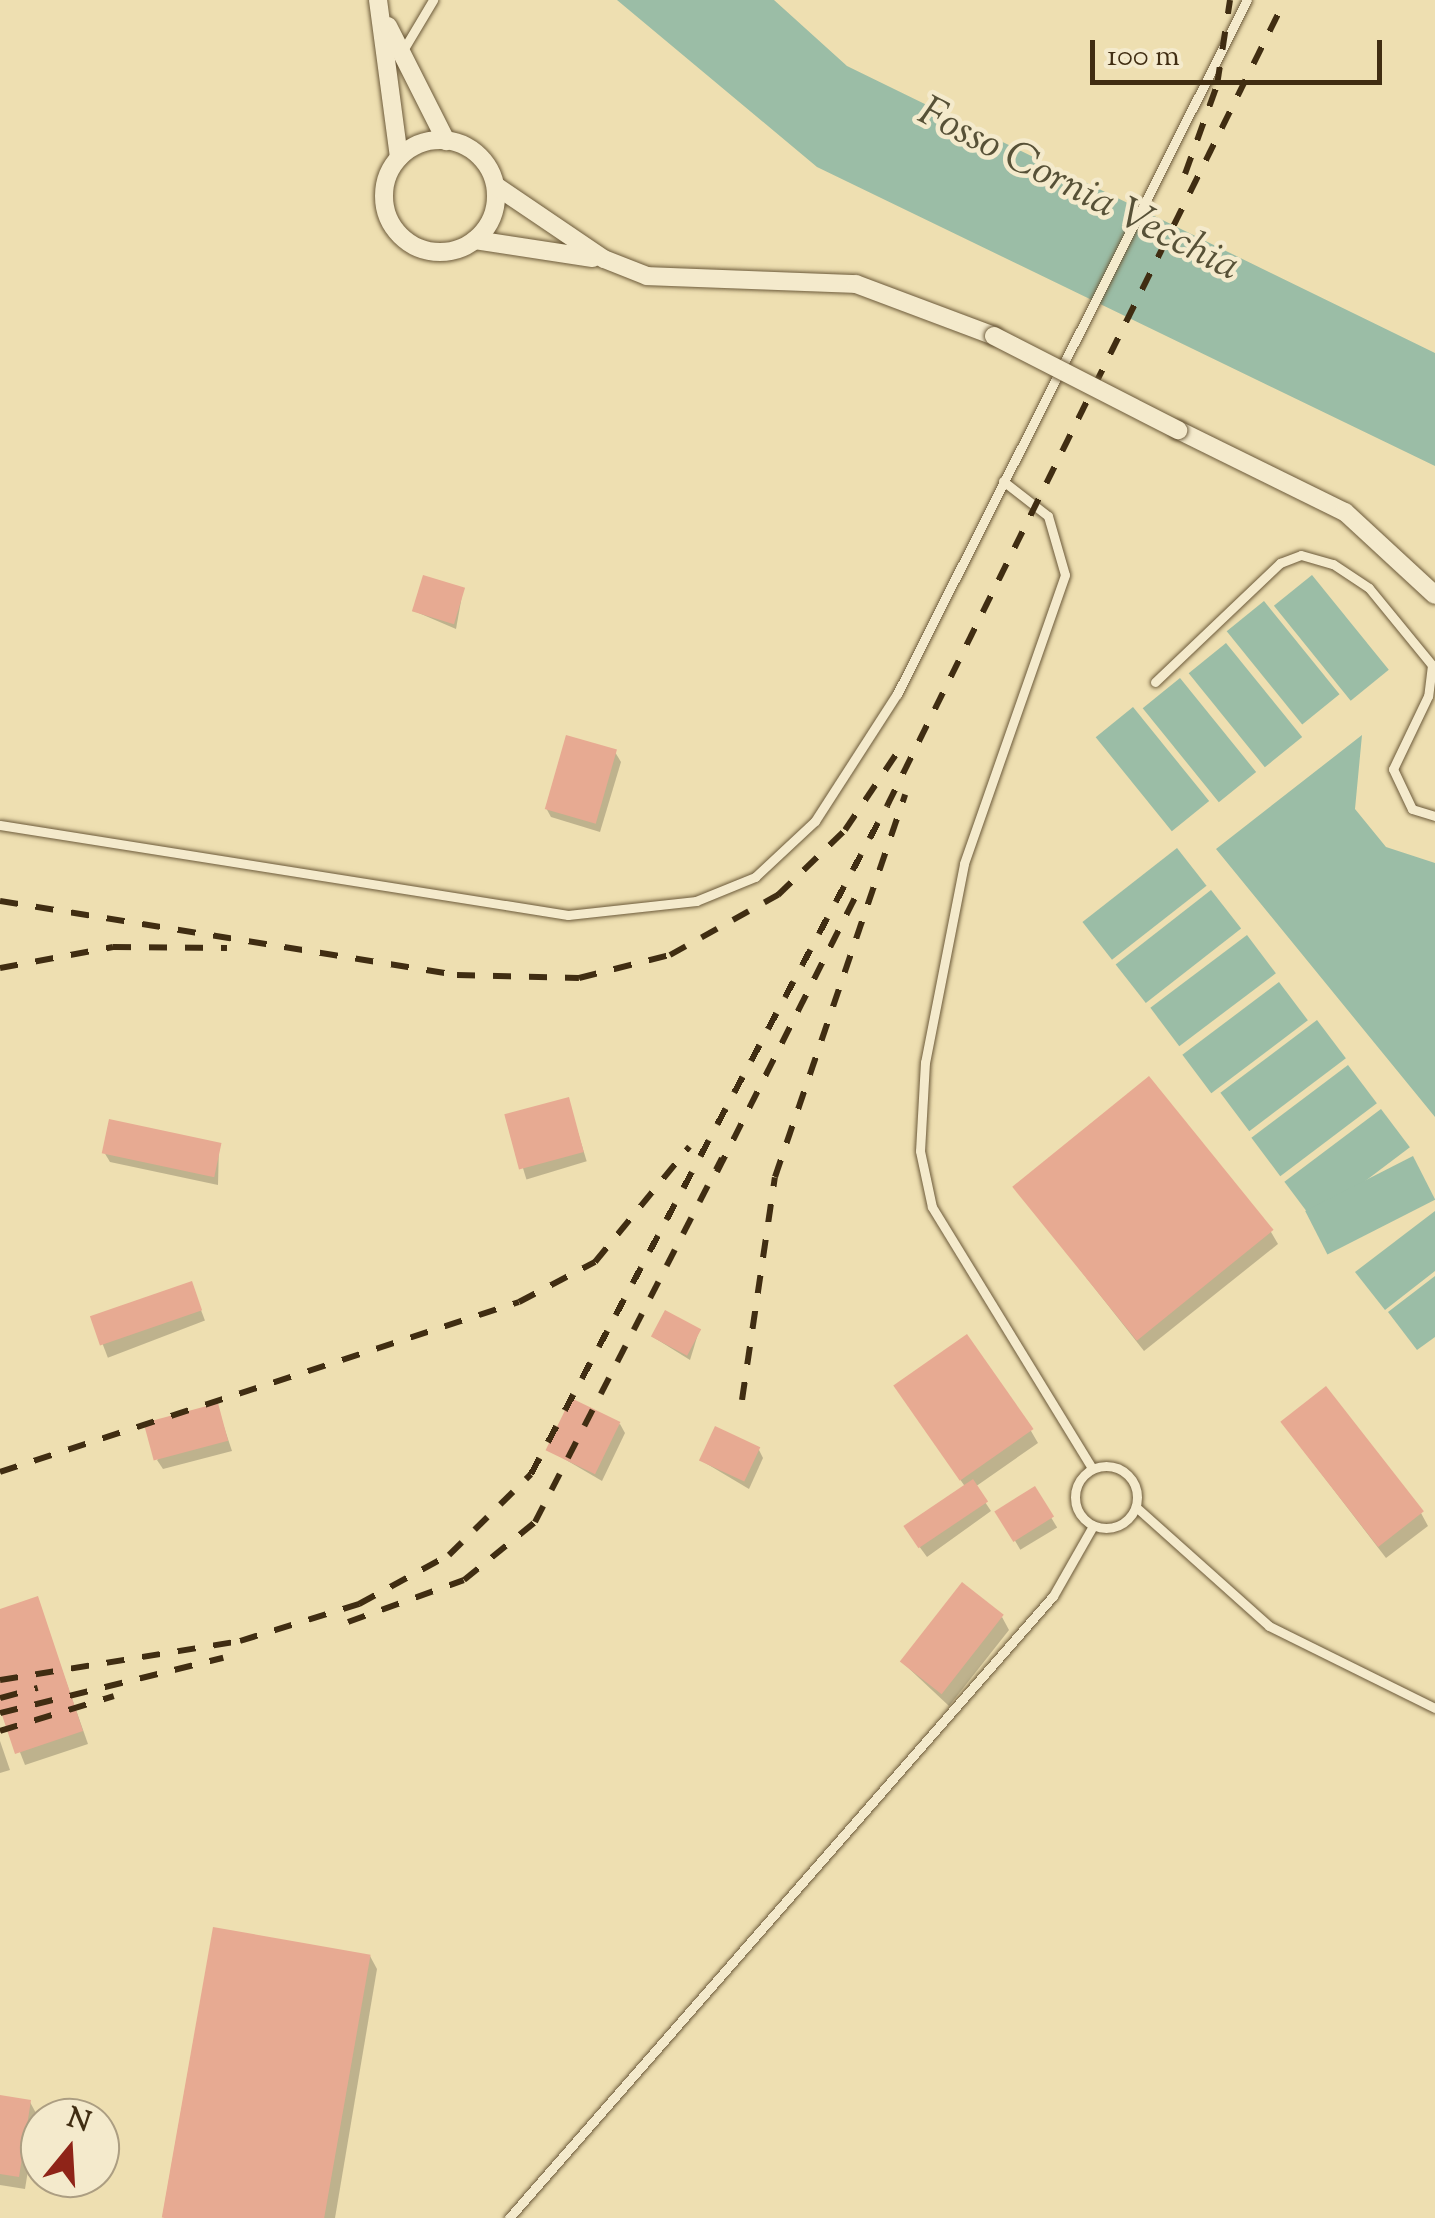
<!DOCTYPE html>
<style>
body{margin:0}
#map{position:relative;width:1435px;height:2218px;overflow:hidden;background:#eedfb1;font-family:"Sorts Mill Goudy",serif}
div>[style]{position:absolute}
.water>*{inset:0;background:#9bbda6;transform-origin:0 0}
.shadow>*{inset:0;background:#0003;transform-origin:0 0}
.building>*{inset:0;background:#e7aa92;transform-origin:0 0}
.roads{filter:drop-shadow(0 0 2px #6c5a3a) drop-shadow(0 0 2px #6c5a3a)}
.lane>*{height:9px;margin:-4.5px;padding:0 4.5px;transform-origin:4.5px;border-radius:4.5px;background:#f4eacc}
.lane>.ring{margin:-4.5px;padding:0;box-sizing:content-box;background:none;border:9px solid #f4eacc;border-radius:50%}
.street>*{height:18px;margin:-9px;padding:0 9px;transform-origin:9px;border-radius:9px;background:#f4eacc}
.street>.ring{margin:-9px;padding:0;box-sizing:content-box;background:none;border:18px solid #f4eacc;border-radius:50%}
.rail>*{height:6px;margin-top:-3px;transform-origin:0;background:repeating-linear-gradient(90deg,#402d12 0 18px,transparent 0 36px)}
.bridges{filter:drop-shadow(0 0 2px #6c5a3a) drop-shadow(0 0 2px #6c5a3a)}
.street-bridge>*{height:18px;margin:-9px;padding:0 9px;transform-origin:9px;border-radius:9px;background:#f4eacc}
span{translate:-50% -50%;white-space:nowrap;text-align:center;line-height:1.15;-webkit-text-stroke:9px #f4eacc;paint-order:stroke}
.water-label{font-size:42px;color:#575137;font-style:italic}
.north{position:absolute;left:20px;top:2098px;width:100px;height:100px;box-sizing:border-box;background:#f4eacc;border:2px solid #ac9e82;border-radius:50%;rotate:18deg;font-size:28px;font-weight:700;line-height:40px;text-align:center;color:#402d12}
.north::after{content:'';display:block;margin:auto;width:35px;height:45px;background:#8f2418;clip-path:polygon(50% 0,100% 100%,50% 72%,0 100%)}
.scale{position:absolute;left:1090px;top:40px;width:292px;height:45px;box-sizing:border-box;border:5px solid #402d12;border-top:0;padding-left:12px;font-size:30px;line-height:35px;white-space:nowrap;color:#402d12;-webkit-text-stroke:8px #f4eacc;paint-order:stroke}
</style>
<div id="map">
<div class="water">
<i style="clip-path:polygon(617px 0,774px 0,847px 66px,1435px 353px,1435px 466px,817px 167px)"></i>
<i style="left:1312px;top:575px;width:122px;height:49px;rotate:51deg"></i>
<i style="left:1264px;top:601px;width:120px;height:48px;rotate:51deg"></i>
<i style="left:1226px;top:643px;width:121px;height:48px;rotate:51deg"></i>
<i style="left:1180px;top:678px;width:121px;height:48px;rotate:51deg"></i>
<i style="left:1133px;top:707px;width:121px;height:48px;rotate:51deg"></i>
<i style="clip-path:polygon(1362px 735px,1355px 809px,1386px 847px,1435px 863px,1435px 1117px,1216px 849px)"></i>
<i style="left:1177px;top:848px;width:48px;height:120px;rotate:52deg"></i>
<i style="left:1211px;top:890px;width:49px;height:121px;rotate:52deg"></i>
<i style="left:1247px;top:935px;width:48px;height:121px;rotate:53deg"></i>
<i style="left:1279px;top:982px;width:48px;height:121px;rotate:53deg"></i>
<i style="left:1317px;top:1020px;width:48px;height:121px;rotate:53deg"></i>
<i style="left:1348px;top:1065px;width:48px;height:121px;rotate:53deg"></i>
<i style="left:1381px;top:1109px;width:48px;height:121px;rotate:53deg"></i>
<i style="left:1413px;top:1156px;width:49px;height:121px;rotate:63deg"></i>
<i style="clip-path:polygon(1435px 1211px,1435px 1271px,1385px 1310px,1355px 1272px)"></i>
<i style="clip-path:polygon(1435px 1276px,1435px 1337px,1417px 1350px,1388px 1312px)"></i>
</div>
<div class="shadow">
<i style="clip-path:polygon(463px 590px,456px 629px,414px 611px)"></i>
<i style="clip-path:polygon(615px 752px,621px 762px,600px 832px,551px 817px,546px 808px)"></i>
<i style="left:568px;top:1100px;width:64px;height:63px;rotate:73deg"></i>
<i style="clip-path:polygon(219px 1145px,218px 1185px,110px 1162px,104px 1152px)"></i>
<i style="clip-path:polygon(1015px 1187px,1271px 1232px,1278px 1244px,1144px 1351px)"></i>
<i style="left:191px;top:1284px;width:39px;height:104px;rotate:69deg"></i>
<i style="clip-path:polygon(699px 1331px,690px 1360px,653px 1337px)"></i>
<i style="clip-path:polygon(904px 1398px,1031px 1431px,1038px 1443px,975px 1487px,991px 1511px,927px 1557px,913px 1538px,966px 1488px)"></i>
<i style="clip-path:polygon(217px 1406px,232px 1451px,163px 1469px,157px 1460px)"></i>
<i style="clip-path:polygon(620px 1424px,625px 1433px,602px 1481px,549px 1450px)"></i>
<i style="clip-path:polygon(1291px 1434px,1421px 1513px,1428px 1526px,1386px 1558px)"></i>
<i style="clip-path:polygon(758px 1448px,763px 1458px,749px 1489px,702px 1461px)"></i>
<i style="left:1034px;top:1489px;width:45px;height:43px;rotate:59deg"></i>
<i style="clip-path:polygon(37px 1599px,88px 1744px,25px 1765px,0 1701px,0 1611px)"></i>
<i style="clip-path:polygon(1002px 1617px,1009px 1630px,949px 1706px,902px 1662px)"></i>
<i style="clip-path:polygon(0 1741px,10px 1770px,0 1773px)"></i>
<i style="clip-path:polygon(370px 1956px,377px 1969px,335px 2218px,167px 2218px)"></i>
<i style="clip-path:polygon(0 2098px,30px 2102px,37px 2115px,25px 2189px,0 2185px)"></i>
</div>
<div class="building">
<i style="left:423px;top:575px;width:44px;height:38px;rotate:17deg"></i>
<i style="left:566px;top:735px;width:53px;height:77px;rotate:16deg"></i>
<i style="left:1149px;top:1076px;width:198px;height:176px;rotate:51deg"></i>
<i style="left:569px;top:1097px;width:57px;height:67px;rotate:75deg"></i>
<i style="left:109px;top:1119px;width:115px;height:35px;rotate:12deg"></i>
<i style="left:192px;top:1281px;width:31px;height:108px;rotate:71deg"></i>
<i style="left:665px;top:1310px;width:41px;height:30px;rotate:28deg"></i>
<i style="left:967px;top:1334px;width:116px;height:90px;rotate:55deg"></i>
<i style="left:1326px;top:1386px;width:159px;height:58px;rotate:52deg"></i>
<i style="left:571px;top:1398px;width:55px;height:58px;rotate:26deg"></i>
<i style="left:218px;top:1403px;width:39px;height:77px;rotate:75deg"></i>
<i style="left:715px;top:1426px;width:50px;height:38px;rotate:25deg"></i>
<i style="left:973px;top:1479px;width:27px;height:84px;rotate:56deg"></i>
<i style="left:1035px;top:1486px;width:36px;height:48px;rotate:58deg"></i>
<i style="left:962px;top:1582px;width:53px;height:101px;rotate:38deg"></i>
<i style="clip-path:polygon(38px 1596px,83px 1731px,15px 1754px,0 1709px,0 1609px)"></i>
<i style="left:213px;top:1927px;width:160px;height:295px;rotate:10deg"></i>
<i style="clip-path:polygon(0 2095px,31px 2100px,19px 2177px,0 2174px)"></i>
</div>
<div class="roads">
<div class="lane">
<i style="left:402px;top:52px;width:61px;rotate:-59.2deg"></i>
<i style="left:1003px;top:481px;width:57px;rotate:37.9deg"></i>
<i style="left:1048px;top:516px;width:61px;rotate:73.9deg"></i>
<i style="left:1065px;top:575px;width:306px;rotate:109.3deg"></i>
<i style="left:964px;top:864px;width:202px;rotate:101.1deg"></i>
<i style="left:925px;top:1062px;width:89px;rotate:93.2deg"></i>
<i style="left:920px;top:1151px;width:57px;rotate:77.9deg"></i>
<i style="left:932px;top:1207px;width:306px;rotate:58.5deg"></i>
<i style="left:1155px;top:682px;width:173px;rotate:-43.6deg"></i>
<i style="left:1280px;top:563px;width:22px;rotate:-21deg"></i>
<i style="left:1301px;top:555px;width:33px;rotate:16deg"></i>
<i style="left:1333px;top:564px;width:43px;rotate:33.7deg"></i>
<i style="left:1369px;top:588px;width:99px;rotate:50.7deg"></i>
<i style="left:1432px;top:665px;width:31px;rotate:97deg"></i>
<i style="left:1428px;top:696px;width:81px;rotate:115.6deg"></i>
<i style="left:1393px;top:769px;width:44px;rotate:64.6deg"></i>
<i style="left:1412px;top:809px;width:24px;rotate:17deg"></i>
<i style="left:0;top:825px;width:575px;rotate:9deg"></i>
<i style="left:568px;top:915px;width:129px;rotate:-6.2deg"></i>
<i style="left:696px;top:901px;width:64px;rotate:-22.1deg"></i>
<i style="left:755px;top:877px;width:82px;rotate:-43deg"></i>
<i style="left:815px;top:821px;width:151px;rotate:-57.2deg"></i>
<i style="left:897px;top:694px;width:777px;rotate:-63.24deg"></i>
<i class="ring" style="left:1075px;top:1466px;width:53px;height:53px"></i>
<i style="left:1136px;top:1507px;width:178px;rotate:41.8deg"></i>
<i style="left:1269px;top:1626px;width:185px;rotate:26.3deg"></i>
<i style="left:509px;top:2218px;width:826px;rotate:-48.83deg"></i>
<i style="left:1053px;top:1596px;width:81px;rotate:-60.3deg"></i>
</div>
<div class="street">
<i style="left:378px;top:0;width:159px;rotate:82.4deg"></i>
<i style="left:388px;top:26px;width:129px;rotate:63.2deg"></i>
<i class="ring" style="left:384px;top:140px;width:94px;height:94px"></i>
<i style="left:496px;top:186px;width:130px;rotate:34.1deg"></i>
<i style="left:604px;top:259px;width:46px;rotate:21.6deg"></i>
<i style="left:647px;top:276px;width:209px;rotate:2.2deg"></i>
<i style="left:856px;top:284px;width:147px;rotate:20.6deg"></i>
<i style="left:475px;top:240px;width:119px;rotate:8.7deg"></i>
<i style="left:1178px;top:430px;width:186px;rotate:26.2deg"></i>
<i style="left:1345px;top:512px;width:122px;rotate:42.7deg"></i>
</div>
</div>
<div class="rail">
<i style="left:1185px;top:174px;width:95px;rotate:-70.2deg"></i>
<i style="left:1217px;top:85px;width:86px;rotate:-81.3deg"></i>
<i style="left:0;top:901px;width:463px;rotate:9.2deg"></i>
<i style="left:457px;top:975px;width:122px;rotate:1.4deg"></i>
<i style="left:579px;top:978px;width:94px;rotate:-14.2deg"></i>
<i style="left:670px;top:955px;width:124px;rotate:-29.1deg"></i>
<i style="left:778px;top:895px;width:93px;rotate:-44.1deg"></i>
<i style="left:845px;top:830px;width:104px;rotate:-56deg"></i>
<i style="left:0;top:968px;width:115px;rotate:-10.5deg"></i>
<i style="left:113px;top:947px;width:114px;rotate:0.5deg"></i>
<i style="left:717px;top:1172px;width:320px;rotate:-63.3deg"></i>
<i style="left:742px;top:1400px;width:225px;rotate:-81.6deg"></i>
<i style="left:775px;top:1177px;width:404px;rotate:-71.2deg"></i>
<i style="left:0;top:1472px;width:546px;rotate:-18.14deg"></i>
<i style="left:519px;top:1302px;width:86px;rotate:-27.8deg"></i>
<i style="left:595px;top:1262px;width:149px;rotate:-50.7deg"></i>
<i style="left:348px;top:1622px;width:123px;rotate:-19.9deg"></i>
<i style="left:464px;top:1580px;width:92px;rotate:-39.2deg"></i>
<i style="left:535px;top:1522px;width:409px;rotate:-62.8deg"></i>
<i style="left:0;top:1680px;width:243px;rotate:-9.2deg"></i>
<i style="left:240px;top:1641px;width:125px;rotate:-17.3deg"></i>
<i style="left:359px;top:1604px;width:102px;rotate:-28.6deg"></i>
<i style="left:449px;top:1555px;width:115px;rotate:-44.6deg"></i>
<i style="left:531px;top:1474px;width:757px;rotate:-61.95deg"></i>
<i style="left:887px;top:806px;width:899px;rotate:-63.72deg"></i>
<i style="left:0;top:1698px;width:39px;rotate:-15deg"></i>
<i style="left:0;top:1713px;width:230px;rotate:-13.9deg"></i>
<i style="left:0;top:1731px;width:119px;rotate:-17.1deg"></i>
</div>
<div class="bridges">
<div class="street-bridge">
<i style="left:994px;top:336px;width:207px;rotate:27.1deg"></i>
</div>
</div>
<div class="water-label">
<span style="left:1078px;top:191px;rotate:27deg">Fosso Cornia Vecchia</span>
</div>
<div class="north">N</div>
<div class="scale">100 m</div>
</div>
